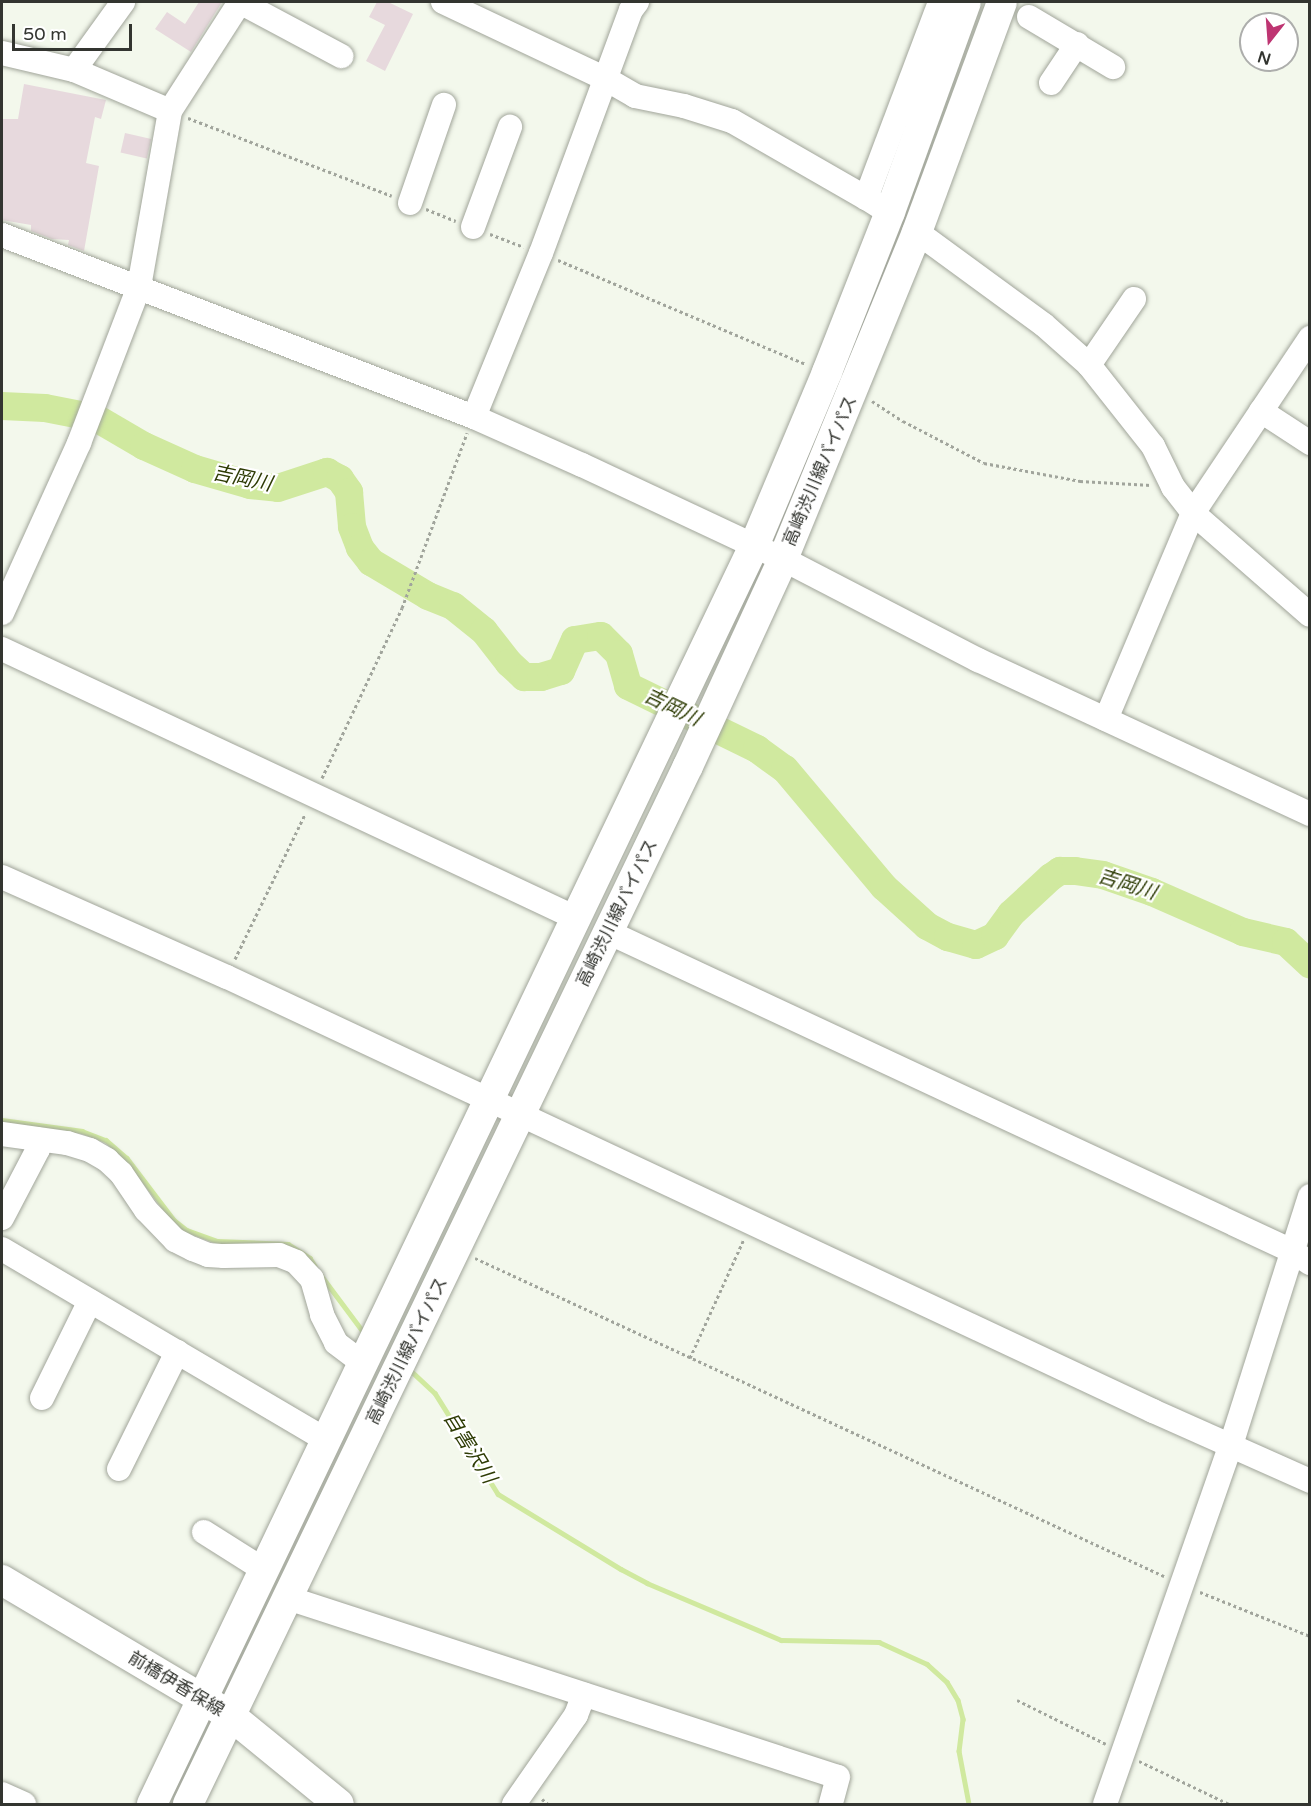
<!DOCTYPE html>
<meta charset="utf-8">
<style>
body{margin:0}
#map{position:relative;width:1311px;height:1806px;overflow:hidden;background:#f3f8ec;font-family:"Varela Round","Noto Sans JP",sans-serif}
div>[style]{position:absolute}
.stream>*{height:4.5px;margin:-2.25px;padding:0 2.25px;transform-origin:2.25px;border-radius:2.25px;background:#d0e99f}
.river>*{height:28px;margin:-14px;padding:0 14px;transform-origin:14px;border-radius:14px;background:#d0e99f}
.building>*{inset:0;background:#e7d9dd;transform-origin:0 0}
.path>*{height:3px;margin-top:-1.5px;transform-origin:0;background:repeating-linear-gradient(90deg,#a1a59c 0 3px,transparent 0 6px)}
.roads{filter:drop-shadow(0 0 2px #a1a59a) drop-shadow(0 0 2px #a1a59a)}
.minor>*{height:24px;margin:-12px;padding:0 12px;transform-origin:12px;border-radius:12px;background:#fff}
.major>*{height:30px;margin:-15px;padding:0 15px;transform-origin:15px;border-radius:15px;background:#fff}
span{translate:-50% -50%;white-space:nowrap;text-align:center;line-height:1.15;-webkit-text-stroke:4.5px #fff;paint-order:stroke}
.street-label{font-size:18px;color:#333530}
.water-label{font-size:20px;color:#2e3c05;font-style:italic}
.frame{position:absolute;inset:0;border:3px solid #333530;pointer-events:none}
.north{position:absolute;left:1239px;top:12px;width:60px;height:60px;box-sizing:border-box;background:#fff;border:2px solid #adaeac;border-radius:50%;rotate:197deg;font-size:16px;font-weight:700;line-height:24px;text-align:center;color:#333530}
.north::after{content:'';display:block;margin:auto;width:21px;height:27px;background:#be3572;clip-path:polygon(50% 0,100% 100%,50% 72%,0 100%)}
.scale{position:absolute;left:12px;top:24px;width:120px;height:27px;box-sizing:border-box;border:3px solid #333530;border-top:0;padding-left:8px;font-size:18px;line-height:21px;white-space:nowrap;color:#333530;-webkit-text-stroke:4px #fff;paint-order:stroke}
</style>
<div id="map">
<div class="stream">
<i style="left:2px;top:1120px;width:81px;rotate:7.8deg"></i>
<i style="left:82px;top:1131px;width:26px;rotate:21deg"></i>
<i style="left:106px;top:1140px;width:28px;rotate:41deg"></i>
<i style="left:127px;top:1158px;width:78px;rotate:52.8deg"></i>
<i style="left:174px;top:1220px;width:16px;rotate:38deg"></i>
<i style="left:187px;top:1230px;width:32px;rotate:20deg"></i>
<i style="left:217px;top:1241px;width:71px;rotate:2.4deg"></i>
<i style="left:288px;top:1244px;width:26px;rotate:32deg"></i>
<i style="left:310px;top:1258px;width:9px;rotate:58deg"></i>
<i style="left:321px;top:1275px;width:72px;rotate:53.4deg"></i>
<i style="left:408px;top:1368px;width:37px;rotate:43deg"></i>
<i style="left:435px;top:1393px;width:119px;rotate:58deg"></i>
<i style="left:498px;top:1494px;width:144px;rotate:31.4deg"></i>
<i style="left:621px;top:1569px;width:30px;rotate:28deg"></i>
<i style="left:647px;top:1583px;width:146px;rotate:23deg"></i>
<i style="left:781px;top:1640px;width:98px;rotate:1.2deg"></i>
<i style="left:879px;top:1642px;width:53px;rotate:24.6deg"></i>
<i style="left:927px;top:1664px;width:27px;rotate:42deg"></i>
<i style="left:947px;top:1682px;width:21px;rotate:59deg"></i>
<i style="left:958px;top:1700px;width:20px;rotate:75deg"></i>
<i style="left:963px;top:1719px;width:32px;rotate:97deg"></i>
<i style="left:959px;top:1751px;width:54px;rotate:79.3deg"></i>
</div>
<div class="river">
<i style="left:2px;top:406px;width:43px;rotate:2.7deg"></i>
<i style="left:45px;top:408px;width:52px;rotate:11.1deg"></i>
<i style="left:96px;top:418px;width:56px;rotate:30.3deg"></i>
<i style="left:144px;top:446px;width:56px;rotate:24.3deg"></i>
<i style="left:195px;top:469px;width:57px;rotate:16.2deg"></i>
<i style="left:250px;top:485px;width:28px;rotate:6deg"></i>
<i style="left:278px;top:488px;width:52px;rotate:-18.1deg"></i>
<i style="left:327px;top:472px;width:15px;rotate:28deg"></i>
<i style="left:340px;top:479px;width:16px;rotate:55deg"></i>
<i style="left:349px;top:492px;width:35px;rotate:85deg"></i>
<i style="left:352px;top:527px;width:22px;rotate:69deg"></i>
<i style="left:360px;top:548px;width:18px;rotate:52deg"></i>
<i style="left:371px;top:562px;width:66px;rotate:30.8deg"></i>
<i style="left:428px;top:596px;width:27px;rotate:22deg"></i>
<i style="left:453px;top:606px;width:40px;rotate:39deg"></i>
<i style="left:484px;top:631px;width:41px;rotate:52deg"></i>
<i style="left:509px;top:663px;width:21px;rotate:43deg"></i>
<i style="left:524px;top:677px;width:17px"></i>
<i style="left:541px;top:677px;width:21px;rotate:-17deg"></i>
<i style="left:561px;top:671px;width:34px;rotate:-66deg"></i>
<i style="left:575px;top:640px;width:26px;rotate:-9deg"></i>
<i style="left:601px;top:636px;width:25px;rotate:45deg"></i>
<i style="left:619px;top:654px;width:33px;rotate:74deg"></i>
<i style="left:628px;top:686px;width:144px;rotate:26deg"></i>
<i style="left:757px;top:749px;width:34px;rotate:36deg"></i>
<i style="left:785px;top:769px;width:154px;rotate:50deg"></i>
<i style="left:884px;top:887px;width:58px;rotate:42.2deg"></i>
<i style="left:927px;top:926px;width:24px;rotate:28deg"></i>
<i style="left:948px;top:937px;width:29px;rotate:16deg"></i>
<i style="left:976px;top:945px;width:21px;rotate:-25deg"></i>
<i style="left:995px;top:936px;width:27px;rotate:-54deg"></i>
<i style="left:1011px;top:914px;width:54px;rotate:-42.8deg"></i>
<i style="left:1051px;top:877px;width:11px;rotate:-34deg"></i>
<i style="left:1060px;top:871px;width:15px"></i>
<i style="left:1075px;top:871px;width:28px;rotate:8deg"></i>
<i style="left:1103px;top:875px;width:52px;rotate:19.1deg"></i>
<i style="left:1152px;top:892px;width:99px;rotate:23.7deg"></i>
<i style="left:1243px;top:932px;width:44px;rotate:13.1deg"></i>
<i style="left:1286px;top:942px;width:33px;rotate:43deg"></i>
</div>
<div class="building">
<i style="clip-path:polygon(199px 2px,222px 2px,191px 52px,155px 29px,167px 12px,185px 24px)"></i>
<i style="clip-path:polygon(377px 2px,388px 2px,413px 14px,385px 71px,366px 61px,385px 25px,369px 17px)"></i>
<i style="clip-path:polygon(24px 84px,106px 100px,101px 119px,95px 117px,86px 163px,99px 166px,84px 251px,68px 245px,69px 240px,52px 239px,31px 231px,31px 225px,2px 220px,2px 119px,18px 119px)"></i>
<i style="left:125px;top:133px;width:27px;height:20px;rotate:13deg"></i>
</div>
<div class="path">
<i style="left:188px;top:118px;width:218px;rotate:20.9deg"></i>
<i style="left:426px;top:209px;width:32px;rotate:22deg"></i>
<i style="left:490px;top:234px;width:36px;rotate:21deg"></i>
<i style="left:558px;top:260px;width:269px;rotate:22.8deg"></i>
<i style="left:872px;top:401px;width:37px;rotate:33deg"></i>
<i style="left:903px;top:421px;width:91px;rotate:27.4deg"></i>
<i style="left:984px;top:463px;width:98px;rotate:10.6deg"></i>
<i style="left:1080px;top:481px;width:71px;rotate:3.2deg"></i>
<i style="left:322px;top:778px;width:188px;rotate:-64.8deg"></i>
<i style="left:402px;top:608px;width:187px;rotate:-69.6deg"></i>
<i style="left:235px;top:959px;width:161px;rotate:-64.2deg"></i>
<i style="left:475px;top:1258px;width:759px;rotate:24.78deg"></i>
<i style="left:690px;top:1358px;width:131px;rotate:-65.6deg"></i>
<i style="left:1200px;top:1592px;width:118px;rotate:21.8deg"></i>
<i style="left:1017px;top:1700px;width:99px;rotate:26.3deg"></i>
<i style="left:1139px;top:1761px;width:100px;rotate:25.5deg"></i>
<i style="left:542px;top:1799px;width:8px;rotate:40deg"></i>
</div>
<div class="roads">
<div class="minor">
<i style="left:240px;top:2px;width:115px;rotate:28.1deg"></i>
<i style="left:443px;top:2px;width:180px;rotate:25.3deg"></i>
<i style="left:606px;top:79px;width:34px;rotate:30deg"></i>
<i style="left:635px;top:96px;width:50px;rotate:11.5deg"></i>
<i style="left:684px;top:106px;width:50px;rotate:17.4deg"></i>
<i style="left:732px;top:121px;width:155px;rotate:29.9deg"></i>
<i style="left:1029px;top:17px;width:98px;rotate:30.8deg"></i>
<i style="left:2px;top:53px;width:74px;rotate:13.3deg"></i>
<i style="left:74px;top:70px;width:104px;rotate:23.1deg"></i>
<i style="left:74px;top:70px;width:84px;rotate:-54.2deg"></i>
<i style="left:1051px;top:83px;width:47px;rotate:-56.3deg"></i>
<i style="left:410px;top:203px;width:104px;rotate:-70.9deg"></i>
<i style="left:879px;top:206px;width:15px;rotate:-148deg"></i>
<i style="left:866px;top:198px;width:210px;rotate:-69.3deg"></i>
<i style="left:473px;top:227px;width:107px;rotate:-69.7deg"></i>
<i style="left:917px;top:232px;width:157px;rotate:36.2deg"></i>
<i style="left:1044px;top:325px;width:60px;rotate:41.6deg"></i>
<i style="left:1089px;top:365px;width:103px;rotate:51.7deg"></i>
<i style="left:1153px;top:446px;width:46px;rotate:64deg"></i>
<i style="left:1173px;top:487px;width:33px;rotate:52deg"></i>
<i style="left:1193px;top:513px;width:155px;rotate:41.1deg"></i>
<i style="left:2px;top:235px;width:506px;rotate:21.09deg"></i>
<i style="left:474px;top:417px;width:118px;rotate:24deg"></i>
<i style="left:582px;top:465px;width:222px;rotate:25.1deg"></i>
<i style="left:783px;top:559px;width:220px;rotate:27.4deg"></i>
<i style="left:978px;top:660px;width:366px;rotate:24.9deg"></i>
<i style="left:1089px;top:365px;width:80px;rotate:-55.7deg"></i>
<i style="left:1261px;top:411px;width:59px;rotate:33.1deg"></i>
<i style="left:474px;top:417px;width:177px;rotate:-67.8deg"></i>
<i style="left:541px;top:253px;width:259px;rotate:-69.7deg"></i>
<i style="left:631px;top:10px;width:10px;rotate:-53deg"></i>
<i style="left:2px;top:613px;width:187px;rotate:-65.6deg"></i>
<i style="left:79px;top:443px;width:167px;rotate:-69deg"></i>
<i style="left:139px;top:287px;width:179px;rotate:-80deg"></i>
<i style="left:170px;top:111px;width:130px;rotate:-57.3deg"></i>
<i style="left:2px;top:649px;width:634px;rotate:25.11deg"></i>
<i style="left:1106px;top:719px;width:224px;rotate:-67.1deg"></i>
<i style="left:1193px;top:513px;width:211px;rotate:-56.2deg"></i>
<i style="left:2px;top:877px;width:246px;rotate:24deg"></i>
<i style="left:227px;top:977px;width:1023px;rotate:25.11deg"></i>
<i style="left:1153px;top:1411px;width:172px;rotate:24deg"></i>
<i style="left:608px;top:932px;width:755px;rotate:25deg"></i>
<i style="left:1292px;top:1251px;width:22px;rotate:34deg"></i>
<i style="left:2px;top:1134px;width:66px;rotate:7.9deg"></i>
<i style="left:67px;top:1143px;width:24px;rotate:17deg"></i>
<i style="left:90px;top:1150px;width:20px;rotate:30deg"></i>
<i style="left:107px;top:1160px;width:19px;rotate:43deg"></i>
<i style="left:121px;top:1173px;width:45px;rotate:56deg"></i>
<i style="left:146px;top:1210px;width:42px;rotate:46deg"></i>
<i style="left:175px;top:1240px;width:20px;rotate:27deg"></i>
<i style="left:193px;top:1249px;width:16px;rotate:22deg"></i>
<i style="left:208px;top:1255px;width:16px;rotate:4deg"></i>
<i style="left:224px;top:1256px;width:55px;rotate:-1deg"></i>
<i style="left:279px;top:1255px;width:18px;rotate:22deg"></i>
<i style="left:296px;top:1262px;width:23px;rotate:47deg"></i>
<i style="left:312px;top:1279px;width:37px;rotate:74deg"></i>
<i style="left:322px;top:1315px;width:31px;rotate:63deg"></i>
<i style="left:336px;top:1343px;width:34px;rotate:37deg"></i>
<i style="left:2px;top:1218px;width:78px;rotate:-62.4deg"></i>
<i style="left:38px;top:1149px;width:10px;rotate:-96deg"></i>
<i style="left:2px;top:1249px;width:376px;rotate:30.5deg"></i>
<i style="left:42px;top:1398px;width:108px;rotate:-63.7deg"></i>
<i style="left:119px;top:1469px;width:131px;rotate:-63.6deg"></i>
<i style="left:204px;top:1532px;width:71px;rotate:32.3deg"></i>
<i style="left:288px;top:1598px;width:578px;rotate:18.03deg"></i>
<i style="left:838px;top:1777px;width:28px;rotate:105deg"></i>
<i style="left:2px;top:1794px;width:24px;rotate:24deg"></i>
<i style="left:514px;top:1804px;width:108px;rotate:-55.1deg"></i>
<i style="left:576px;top:1715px;width:22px;rotate:-69deg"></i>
<i style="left:1105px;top:1804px;width:380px;rotate:-70.7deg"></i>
<i style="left:1231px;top:1445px;width:261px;rotate:-72.4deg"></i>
</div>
<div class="major">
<i style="left:2px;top:1580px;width:266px;rotate:30.7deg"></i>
<i style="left:231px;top:1716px;width:139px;rotate:39.2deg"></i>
<i style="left:152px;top:1804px;width:1395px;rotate:-64.43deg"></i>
<i style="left:754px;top:546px;width:189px;rotate:-67.2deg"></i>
<i style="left:827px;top:372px;width:172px;rotate:-68.5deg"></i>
<i style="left:890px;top:212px;width:223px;rotate:-70.1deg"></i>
<i style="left:188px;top:1804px;width:1152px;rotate:-64.28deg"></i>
<i style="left:688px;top:766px;width:228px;rotate:-65.3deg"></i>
<i style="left:783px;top:559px;width:353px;rotate:-67.7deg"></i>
<i style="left:917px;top:232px;width:245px;rotate:-69.7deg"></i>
</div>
</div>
<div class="street-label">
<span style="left:820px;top:471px;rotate:-67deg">高崎渋川線バイパス</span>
<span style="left:617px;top:913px;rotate:-64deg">高崎渋川線バイパス</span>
<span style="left:407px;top:1351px;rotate:-64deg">高崎渋川線バイパス</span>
<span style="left:176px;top:1684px;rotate:31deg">前橋伊香保線</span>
</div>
<div class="water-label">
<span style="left:242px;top:479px;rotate:12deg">吉岡川</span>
<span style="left:672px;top:708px;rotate:26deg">吉岡川</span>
<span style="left:1127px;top:885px;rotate:18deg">吉岡川</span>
<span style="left:469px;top:1448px;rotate:58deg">自害沢川</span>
</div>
<div class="frame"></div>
<div class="north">N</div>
<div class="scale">50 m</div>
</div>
